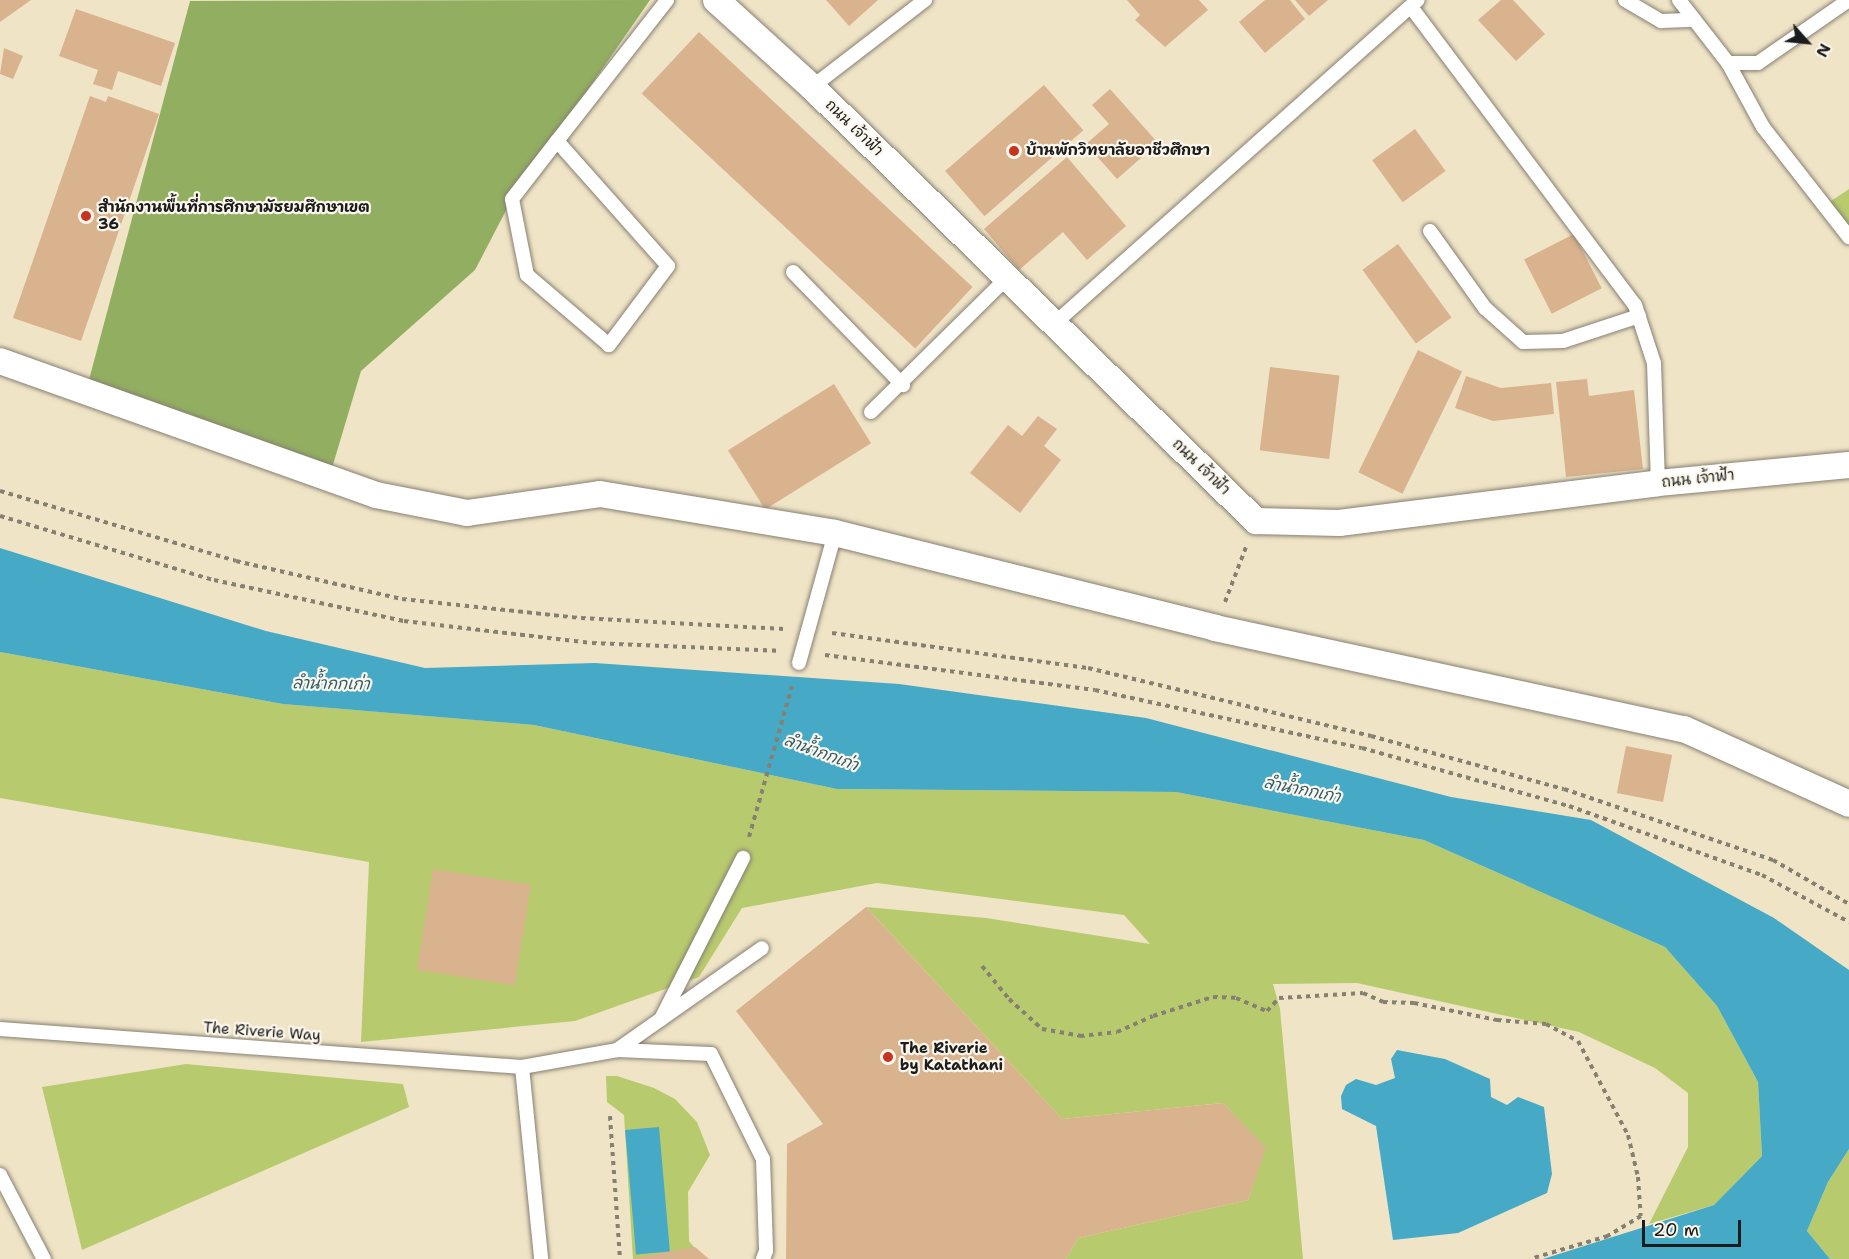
<!DOCTYPE html>
<meta charset="utf-8">
<style>
body{margin:0}
#map{position:relative;width:1849px;height:1259px;overflow:hidden;background:#f0e4c7;font-family:"Shantell Sans","Playpen Sans Thai",sans-serif}
div>[style]{position:absolute}
.green>*{inset:0;background:#b8ca6e}
.forest>*{inset:0;background:#92ae61}
.water>*{inset:0;background:#46a9c6;transform-origin:0 0}
.building>*{inset:0;background:#d9b28e;transform-origin:0 0}
.path>*{height:4px;margin-top:-2px;transform-origin:0;background:repeating-linear-gradient(90deg,#868072 0 4.5px,transparent 0 9px)}
.roads{filter:drop-shadow(0 0 2px #868072) drop-shadow(0 0 2px #868072)}
.lane>*{height:14px;margin:-7px;padding:0 7px;transform-origin:7px;border-radius:7px;background:#fff}
.street>*{height:26px;margin:-13px;padding:0 13px;transform-origin:13px;border-radius:13px;background:#fff}
.dots>*{width:16px;height:16px;translate:-50% -50%;box-sizing:border-box;border:3px solid #fbf7ec;border-radius:50%}
span{translate:-50% -50%;white-space:nowrap;text-align:center;line-height:1.15;-webkit-text-stroke:4.5px #fbf7ec;paint-order:stroke}
.street-label{font-size:15px;color:#1c1c1c}
.poi-label{font-size:15px;color:#1c1c1c;font-weight:700}
.left{translate:0 -50%;text-align:left}
.water-label{font-size:16px;color:#2f5b68;font-style:italic}
.north{position:absolute;left:1777px;top:12px;width:60px;height:60px;-webkit-text-stroke:4px #fbf7ec;paint-order:stroke;rotate:117deg;font-size:16px;font-weight:700;line-height:24px;text-align:center;color:#1c1c1c}
.north::after{content:'';display:block;margin:auto;width:21px;height:27px;background:#1c1c1c;clip-path:polygon(50% 0,100% 100%,50% 72%,0 100%)}
.scale{position:absolute;left:1642px;top:1220px;width:99px;height:27px;box-sizing:border-box;border:3px solid #1c1c1c;border-top:0;padding-left:8px;font-size:18px;line-height:21px;white-space:nowrap;color:#1c1c1c;-webkit-text-stroke:4px #fbf7ec;paint-order:stroke}
</style>
<div id="map">
<div class="green">
<i style="clip-path:polygon(1849px 189px,1849px 236px,1825px 205px)"></i>
<i style="clip-path:polygon(0 652px,283px 704px,534px 725px,837px 789px,1176px 792px,1424px 840px,1665px 947px,1717px 1006px,1758px 1082px,1762px 1156px,1714px 1205px,1649px 1224px,1688px 1147px,1688px 1093px,1655px 1068px,1579px 1032px,1357px 983px,1273px 984px,1280px 1009px,1303px 1259px,1066px 1259px,1078px 1238px,1248px 1200px,1265px 1148px,1223px 1103px,1062px 1119px,866px 907px,986px 918px,1150px 944px,1124px 915px,877px 883px,742px 908px,699px 977px,575px 1021px,361px 1042px,369px 862px,0 798px)"></i>
<i style="clip-path:polygon(186px 1064px,403px 1084px,409px 1107px,82px 1250px,42px 1087px)"></i>
<i style="clip-path:polygon(606px 1076px,617px 1076px,654px 1088px,675px 1099px,697px 1122px,710px 1155px,688px 1192px,689px 1241px,704px 1259px,633px 1259px,624px 1115px,607px 1102px)"></i>
<i style="clip-path:polygon(1849px 1149px,1849px 1259px,1830px 1259px,1807px 1231px,1828px 1182px)"></i>
</div>
<div class="forest">
<i style="clip-path:polygon(650px 0,512px 199px,475px 270px,361px 371px,329px 478px,86px 391px,190px 1px)"></i>
</div>
<div class="water">
<i style="clip-path:polygon(0 548px,266px 631px,425px 668px,595px 663px,899px 684px,1146px 718px,1451px 797px,1591px 820px,1774px 918px,1849px 970px,1849px 1149px,1828px 1182px,1807px 1231px,1830px 1259px,1543px 1259px,1714px 1205px,1762px 1156px,1758px 1082px,1717px 1006px,1665px 947px,1424px 840px,1176px 792px,837px 789px,534px 725px,283px 704px,0 652px)"></i>
<i style="clip-path:polygon(1397px 1050px,1445px 1059px,1490px 1079px,1491px 1097px,1507px 1105px,1518px 1097px,1544px 1107px,1552px 1174px,1547px 1193px,1458px 1233px,1393px 1240px,1376px 1126px,1342px 1109px,1341px 1096px,1346px 1085px,1356px 1079px,1376px 1085px,1395px 1078px,1391px 1059px)"></i>
<i style="left:659px;top:1127px;width:125px;height:34px;rotate:85deg"></i>
</div>
<div class="building">
<i style="clip-path:polygon(0 0,31px 0,0 22px)"></i>
<i style="clip-path:polygon(826px 0,878px 0,849px 26px)"></i>
<i style="clip-path:polygon(1127px 0,1199px 0,1208px 10px,1165px 47px,1135px 20px,1140px 15px)"></i>
<i style="clip-path:polygon(1265px 0,1290px 0,1305px 19px,1265px 53px,1239px 22px)"></i>
<i style="clip-path:polygon(1295px 0,1328px 0,1309px 16px)"></i>
<i style="clip-path:polygon(1501px 0,1513px 0,1545px 34px,1516px 61px,1478px 20px)"></i>
<i style="clip-path:polygon(76px 9px,175px 43px,161px 86px,118px 71px,112px 90px,93px 84px,98px 70px,59px 56px)"></i>
<i style="left:699px;top:32px;width:374px;height:84px;rotate:43deg"></i>
<i style="clip-path:polygon(4px 48px,23px 56px,13px 79px,0 74px)"></i>
<i style="left:1044px;top:85px;width:60px;height:131px;rotate:49deg"></i>
<i style="clip-path:polygon(1110px 89px,1158px 143px,1117px 179px,1086px 144px,1109px 124px,1092px 105px)"></i>
<i style="clip-path:polygon(90px 96px,106px 102px,108px 96px,159px 114px,81px 341px,13px 318px)"></i>
<i style="left:1415px;top:129px;width:52px;height:53px;rotate:54deg"></i>
<i style="clip-path:polygon(1067px 157px,1126px 226px,1087px 260px,1063px 232px,1019px 270px,984px 229px)"></i>
<i style="left:1574px;top:234px;width:61px;height:56px;rotate:63deg"></i>
<i style="left:1398px;top:244px;width:91px;height:44px;rotate:54deg"></i>
<i style="left:1418px;top:350px;width:49px;height:136px;rotate:26deg"></i>
<i style="left:1270px;top:367px;width:70px;height:84px;rotate:7deg"></i>
<i style="clip-path:polygon(1466px 376px,1501px 388px,1551px 383px,1554px 414px,1493px 421px,1455px 408px)"></i>
<i style="clip-path:polygon(1587px 379px,1589px 396px,1634px 390px,1643px 469px,1566px 477px,1556px 382px)"></i>
<i style="left:834px;top:384px;width:70px;height:125px;rotate:58deg"></i>
<i style="clip-path:polygon(1038px 416px,1057px 429px,1044px 446px,1061px 460px,1020px 513px,970px 473px,1008px 425px,1022px 436px)"></i>
<i style="left:1626px;top:746px;width:47px;height:48px;rotate:11deg"></i>
<i style="left:433px;top:869px;width:99px;height:102px;rotate:9deg"></i>
<i style="clip-path:polygon(866px 907px,1062px 1119px,1223px 1103px,1266px 1148px,1248px 1200px,1078px 1238px,1066px 1259px,786px 1259px,787px 1144px,823px 1124px,736px 1011px)"></i>
<i style="clip-path:polygon(695px 1247px,709px 1259px,635px 1259px,635px 1258px)"></i>
</div>
<div class="path">
<i style="left:0;top:491px;width:246px;rotate:16.5deg"></i>
<i style="left:236px;top:561px;width:170px;rotate:12.9deg"></i>
<i style="left:402px;top:599px;width:180px;rotate:6.1deg"></i>
<i style="left:581px;top:618px;width:204px;rotate:3.1deg"></i>
<i style="left:0;top:516px;width:223px;rotate:16.7deg"></i>
<i style="left:214px;top:580px;width:194px;rotate:12.2deg"></i>
<i style="left:404px;top:621px;width:189px;rotate:6.7deg"></i>
<i style="left:592px;top:643px;width:187px;rotate:2.4deg"></i>
<i style="left:1225px;top:602px;width:59px;rotate:-69.1deg"></i>
<i style="left:832px;top:633px;width:258px;rotate:7.8deg"></i>
<i style="left:1088px;top:668px;width:291px;rotate:13.5deg"></i>
<i style="left:1371px;top:736px;width:200px;rotate:15.4deg"></i>
<i style="left:1564px;top:789px;width:221px;rotate:18.8deg"></i>
<i style="left:1773px;top:860px;width:88px;rotate:30.1deg"></i>
<i style="left:825px;top:655px;width:272px;rotate:7.4deg"></i>
<i style="left:1095px;top:690px;width:273px;rotate:12.3deg"></i>
<i style="left:1362px;top:748px;width:215px;rotate:15.7deg"></i>
<i style="left:1569px;top:806px;width:205px;rotate:19.7deg"></i>
<i style="left:1762px;top:875px;width:99px;rotate:28.4deg"></i>
<i style="left:749px;top:837px;width:157px;rotate:-74.1deg"></i>
<i style="left:982px;top:966px;width:43px;rotate:50.7deg"></i>
<i style="left:1009px;top:999px;width:45px;rotate:42.3deg"></i>
<i style="left:1042px;top:1029px;width:39px;rotate:10deg"></i>
<i style="left:1080px;top:1036px;width:37px;rotate:-6deg"></i>
<i style="left:1117px;top:1032px;width:39px;rotate:-24deg"></i>
<i style="left:1153px;top:1016px;width:63px;rotate:-17.6deg"></i>
<i style="left:1213px;top:997px;width:23px;rotate:2deg"></i>
<i style="left:1236px;top:998px;width:34px;rotate:23deg"></i>
<i style="left:1267px;top:1011px;width:18px;rotate:-47deg"></i>
<i style="left:1279px;top:998px;width:84px;rotate:-3.4deg"></i>
<i style="left:1363px;top:993px;width:22px;rotate:24deg"></i>
<i style="left:1383px;top:1002px;width:31px;rotate:2deg"></i>
<i style="left:1414px;top:1003px;width:85px;rotate:11.6deg"></i>
<i style="left:1497px;top:1020px;width:49px;rotate:4.7deg"></i>
<i style="left:1546px;top:1024px;width:36px;rotate:28deg"></i>
<i style="left:1578px;top:1041px;width:106px;rotate:62deg"></i>
<i style="left:1628px;top:1135px;width:43px;rotate:76.6deg"></i>
<i style="left:1638px;top:1177px;width:39px;rotate:86deg"></i>
<i style="left:1641px;top:1216px;width:39px;rotate:149deg"></i>
<i style="left:1608px;top:1236px;width:81px;rotate:163.6deg"></i>
<i style="left:610px;top:1116px;width:143px;rotate:86deg"></i>
</div>
<div class="roads">
<div class="lane">
<i style="left:1625px;top:0;width:42px;rotate:30.3deg"></i>
<i style="left:1661px;top:21px;width:33px;rotate:-2deg"></i>
<i style="left:1679px;top:0;width:80px;rotate:52.1deg"></i>
<i style="left:1728px;top:63px;width:30px"></i>
<i style="left:1758px;top:63px;width:111px;rotate:-34.7deg"></i>
<i style="left:1411px;top:7px;width:373px;rotate:53.1deg"></i>
<i style="left:1635px;top:305px;width:61px;rotate:71.9deg"></i>
<i style="left:1654px;top:363px;width:120px;rotate:88.1deg"></i>
<i style="left:1728px;top:63px;width:73px;rotate:61.3deg"></i>
<i style="left:1763px;top:127px;width:140px;rotate:52deg"></i>
<i style="left:812px;top:87px;width:143px;rotate:-37.6deg"></i>
<i style="left:557px;top:141px;width:167px;rotate:48.4deg"></i>
<i style="left:668px;top:266px;width:99px;rotate:126.8deg"></i>
<i style="left:609px;top:345px;width:108px;rotate:-139.5deg"></i>
<i style="left:527px;top:275px;width:77px;rotate:-101.2deg"></i>
<i style="left:512px;top:199px;width:73px;rotate:-52.2deg"></i>
<i style="left:557px;top:141px;width:179px;rotate:-52deg"></i>
<i style="left:1430px;top:231px;width:95px;rotate:54.5deg"></i>
<i style="left:1485px;top:308px;width:51px;rotate:41.8deg"></i>
<i style="left:1523px;top:342px;width:40px;rotate:-1.4deg"></i>
<i style="left:1563px;top:341px;width:80px;rotate:-18.2deg"></i>
<i style="left:793px;top:272px;width:158px;rotate:45.8deg"></i>
<i style="left:1054px;top:324px;width:487px;rotate:-41.7deg"></i>
<i style="left:871px;top:412px;width:191px;rotate:-44.6deg"></i>
<i style="left:799px;top:663px;width:135px;rotate:-74.5deg"></i>
<i style="left:661px;top:1019px;width:181px;rotate:-63deg"></i>
<i style="left:0;top:1029px;width:523px;rotate:4.16deg"></i>
<i style="left:522px;top:1067px;width:97px;rotate:-10.1deg"></i>
<i style="left:617px;top:1050px;width:94px;rotate:2.4deg"></i>
<i style="left:711px;top:1054px;width:117px;rotate:63.7deg"></i>
<i style="left:763px;top:1159px;width:92px;rotate:88.1deg"></i>
<i style="left:766px;top:1251px;width:9px;rotate:111deg"></i>
<i style="left:617px;top:1050px;width:177px;rotate:-35.1deg"></i>
<i style="left:522px;top:1067px;width:193px;rotate:84.3deg"></i>
<i style="left:0;top:1175px;width:95px;rotate:62.4deg"></i>
</div>
<div class="street">
<i style="left:716px;top:0;width:130px;rotate:42.2deg"></i>
<i style="left:812px;top:87px;width:621px;rotate:44.35deg"></i>
<i style="left:1256px;top:521px;width:83px;rotate:1.4deg"></i>
<i style="left:1339px;top:523px;width:321px;rotate:-7.1deg"></i>
<i style="left:1658px;top:483px;width:192px;rotate:-5.4deg"></i>
<i style="left:0;top:361px;width:399px;rotate:19.6deg"></i>
<i style="left:376px;top:495px;width:93px;rotate:11.2deg"></i>
<i style="left:467px;top:513px;width:134px;rotate:-8.1deg"></i>
<i style="left:600px;top:494px;width:238px;rotate:9.4deg"></i>
<i style="left:835px;top:533px;width:392px;rotate:14deg"></i>
<i style="left:1215px;top:628px;width:480px;rotate:12.2deg"></i>
<i style="left:1684px;top:729px;width:181px;rotate:24.4deg"></i>
</div>
</div>
<div class="dots">
<i style="left:1014px;top:151px;background:#c8321e"></i>
<i style="left:86px;top:216px;background:#c8321e"></i>
<i style="left:888px;top:1057px;background:#c8321e"></i>
</div>
<div class="street-label">
<span style="left:854px;top:128px;rotate:44deg">ถนน เจ้าฟ้า</span>
<span style="left:1201px;top:467px;rotate:44deg">ถนน เจ้าฟ้า</span>
<span style="left:1698px;top:479px;rotate:-6deg">ถนน เจ้าฟ้า</span>
<span style="left:262px;top:1032px;rotate:4deg">The Riverie Way</span>
</div>
<div class="poi-label">
<span class="left" style="left:1026px;top:151px">บ้านพักวิทยาลัยอาชีวศึกษา</span>
<span class="left" style="left:98px;top:216px">สำนักงานพื้นที่การศึกษามัธยมศึกษาเขต<br>36</span>
<span class="left" style="left:900px;top:1057px">The Riverie<br>by Katathani</span>
</div>
<div class="water-label">
<span style="left:331px;top:684px;rotate:1deg">ลำน้ำกกเก่า</span>
<span style="left:821px;top:753px;rotate:20deg">ลำน้ำกกเก่า</span>
<span style="left:1302px;top:790px;rotate:11deg">ลำน้ำกกเก่า</span>
</div>
<div class="north">N</div>
<div class="scale">20 m</div>
</div>
